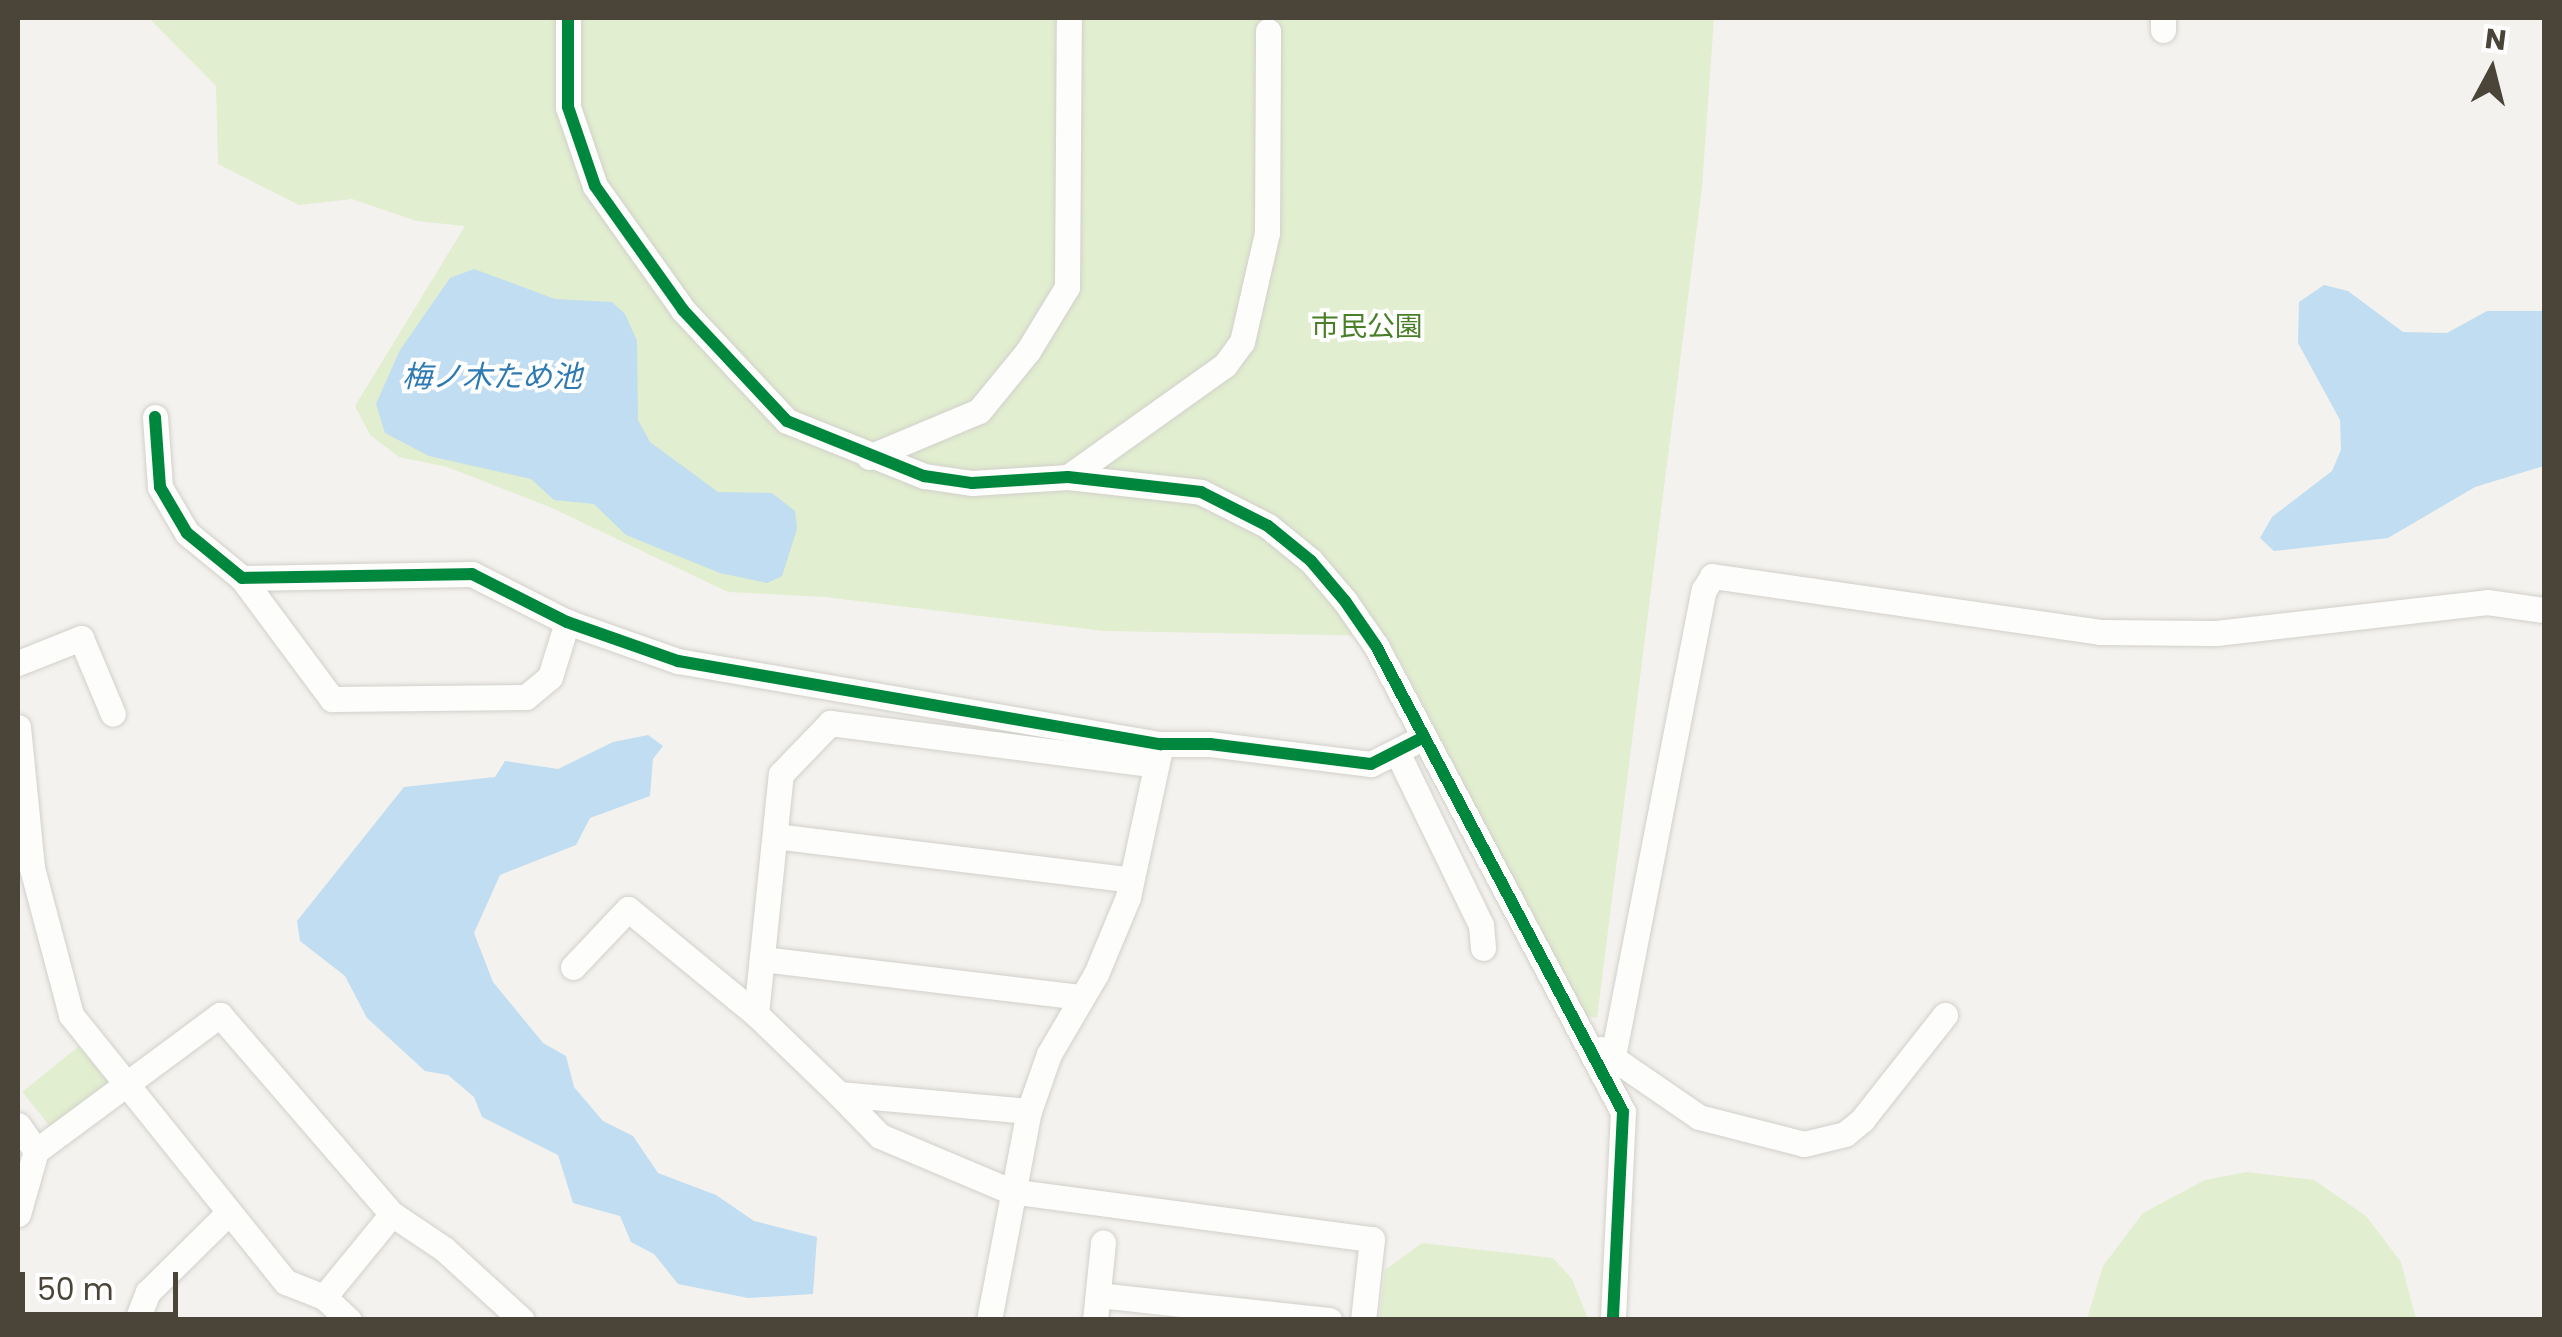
<!DOCTYPE html>
<meta charset="utf-8">
<style>
body{margin:0}
#map{position:relative;width:2562px;height:1337px;overflow:hidden;background:#f4f2ee;font-family:Poppins,"Noto Sans JP",sans-serif}
div>[style]{position:absolute}
.green>*{inset:0;background:#e1eecf;transform-origin:0 0}
.water>*{inset:0;background:#c0ddf1}
.roads{filter:drop-shadow(0 0 2px #d2d0cb) drop-shadow(0 0 2px #d2d0cb)}
.minor>*{height:25px;margin:-12.5px;padding:0 12.5px;transform-origin:12.5px;border-radius:12.5px;background:#fdfdfc}
.cycleway>*{height:12px;margin:-6px;padding:0 6px;transform-origin:6px;border-radius:6px;background:#00873e}
span{translate:-50% -50%;white-space:nowrap;text-align:center;line-height:1.15;-webkit-text-stroke:8px #fff;paint-order:stroke}
.park-label{font-size:28px;color:#4a7f2a}
.water-label{font-size:30px;color:#2e7ab2;font-style:italic}
.frame{position:absolute;inset:0;border:20px solid #4b4439;pointer-events:none}
.north{position:absolute;left:2442px;top:20px;width:100px;height:100px;-webkit-text-stroke:8px #fff;paint-order:stroke;rotate:7deg;font-size:28px;font-weight:700;line-height:40px;text-align:center;color:#4b4439}
.north::after{content:'';display:block;margin:auto;width:35px;height:45px;background:#4b4439;clip-path:polygon(50% 0,100% 100%,50% 72%,0 100%)}
.scale{position:absolute;left:20px;top:1272px;width:158px;height:45px;box-sizing:border-box;border:5px solid #4b4439;border-top:0;padding-left:12px;font-size:30px;line-height:35px;white-space:nowrap;color:#4b4439;-webkit-text-stroke:8px #fff;paint-order:stroke}
</style>
<div id="map">
<div class="green">
<i style="clip-path:polygon(149px 18px,1714px 18px,1702px 187px,1597px 1018px,1583px 1015px,1387px 636px,1104px 631px,825px 597px,728px 592px,552px 508px,447px 467px,399px 457px,370px 435px,355px 406px,465px 226px,416px 221px,352px 199px,299px 205px,218px 164px,216px 86px)"></i>
<i style="left:79px;top:1046px;width:48px;height:73px;rotate:51deg"></i>
<i style="clip-path:polygon(2247px 1172px,2314px 1180px,2366px 1216px,2401px 1262px,2416px 1319px,2087px 1319px,2103px 1266px,2143px 1213px,2205px 1180px)"></i>
<i style="clip-path:polygon(1422px 1243px,1553px 1258px,1572px 1279px,1588px 1319px,1379px 1319px,1385px 1270px)"></i>
</div>
<div class="water">
<i style="clip-path:polygon(474px 269px,555px 299px,612px 302px,625px 314px,637px 341px,638px 420px,650px 442px,718px 492px,772px 493px,795px 511px,797px 529px,782px 576px,767px 583px,720px 573px,626px 535px,594px 504px,554px 500px,531px 479px,429px 456px,385px 433px,376px 404px,400px 350px,450px 278px)"></i>
<i style="clip-path:polygon(2324px 285px,2348px 291px,2403px 332px,2447px 333px,2487px 311px,2544px 311px,2544px 466px,2475px 487px,2388px 538px,2274px 551px,2260px 538px,2272px 517px,2332px 471px,2341px 450px,2340px 420px,2298px 343px,2299px 302px)"></i>
<i style="clip-path:polygon(648px 735px,663px 746px,653px 759px,650px 796px,590px 818px,576px 845px,500px 875px,474px 933px,493px 982px,543px 1043px,566px 1056px,574px 1087px,603px 1121px,633px 1136px,658px 1173px,716px 1195px,754px 1221px,817px 1237px,813px 1294px,748px 1298px,678px 1284px,654px 1254px,631px 1242px,620px 1216px,573px 1203px,558px 1155px,482px 1117px,474px 1097px,448px 1075px,425px 1071px,367px 1018px,345px 976px,300px 941px,297px 921px,404px 787px,495px 777px,505px 761px,558px 769px,613px 742px)"></i>
</div>
<div class="roads">
<div class="minor">
<i style="left:568px;top:18px;width:89px;rotate:90deg"></i>
<i style="left:568px;top:107px;width:83px;rotate:71.1deg"></i>
<i style="left:595px;top:186px;width:152px;rotate:54.6deg"></i>
<i style="left:683px;top:310px;width:152px;rotate:46.9deg"></i>
<i style="left:787px;top:421px;width:148px;rotate:21.9deg"></i>
<i style="left:924px;top:476px;width:49px;rotate:8.3deg"></i>
<i style="left:972px;top:483px;width:96px;rotate:-3.6deg"></i>
<i style="left:1068px;top:477px;width:134px;rotate:6.4deg"></i>
<i style="left:1201px;top:492px;width:75px;rotate:26.9deg"></i>
<i style="left:1268px;top:526px;width:55px;rotate:39.1deg"></i>
<i style="left:1311px;top:561px;width:52px;rotate:49.6deg"></i>
<i style="left:1345px;top:601px;width:55px;rotate:55.4deg"></i>
<i style="left:1376px;top:646px;width:527px;rotate:62.07deg"></i>
<i style="left:1623px;top:1112px;width:208px;rotate:92.8deg"></i>
<i style="left:2163px;top:30px;width:12px;rotate:-90deg"></i>
<i style="left:155px;top:417px;width:70px;rotate:85.9deg"></i>
<i style="left:160px;top:487px;width:53px;rotate:59.6deg"></i>
<i style="left:187px;top:533px;width:71px;rotate:39.3deg"></i>
<i style="left:242px;top:578px;width:230px;rotate:-1deg"></i>
<i style="left:472px;top:574px;width:106px;rotate:26.8deg"></i>
<i style="left:567px;top:622px;width:118px;rotate:19.4deg"></i>
<i style="left:678px;top:661px;width:490px;rotate:9.8deg"></i>
<i style="left:1161px;top:744px;width:49px"></i>
<i style="left:1210px;top:744px;width:162px;rotate:7.1deg"></i>
<i style="left:1371px;top:764px;width:57px;rotate:-27deg"></i>
<i style="left:869px;top:457px;width:119px;rotate:-22.7deg"></i>
<i style="left:979px;top:411px;width:77px;rotate:-50.8deg"></i>
<i style="left:1028px;top:351px;width:75px;rotate:-58.6deg"></i>
<i style="left:1067px;top:287px;width:269px;rotate:-89.6deg"></i>
<i style="left:1068px;top:477px;width:193px;rotate:-35.5deg"></i>
<i style="left:1225px;top:365px;width:29px;rotate:-54deg"></i>
<i style="left:1242px;top:342px;width:112px;rotate:-77.1deg"></i>
<i style="left:1267px;top:233px;width:202px;rotate:-89.7deg"></i>
<i style="left:242px;top:578px;width:151px;rotate:53.4deg"></i>
<i style="left:332px;top:699px;width:194px;rotate:-0.6deg"></i>
<i style="left:526px;top:697px;width:31px;rotate:-40deg"></i>
<i style="left:550px;top:677px;width:58px;rotate:-72.8deg"></i>
<i style="left:18px;top:663px;width:68px;rotate:-21.6deg"></i>
<i style="left:81px;top:638px;width:82px;rotate:67.2deg"></i>
<i style="left:18px;top:727px;width:142px;rotate:84.3deg"></i>
<i style="left:32px;top:868px;width:152px;rotate:75.1deg"></i>
<i style="left:71px;top:1015px;width:343px;rotate:51.2deg"></i>
<i style="left:286px;top:1282px;width:41px;rotate:21.5deg"></i>
<i style="left:324px;top:1297px;width:34px;rotate:43deg"></i>
<i style="left:1398px;top:754px;width:190px;rotate:64.1deg"></i>
<i style="left:1481px;top:925px;width:23px;rotate:85deg"></i>
<i style="left:775px;top:836px;width:359px;rotate:7deg"></i>
<i style="left:762px;top:959px;width:322px;rotate:6.8deg"></i>
<i style="left:573px;top:967px;width:80px;rotate:-46.5deg"></i>
<i style="left:628px;top:909px;width:166px;rotate:39.4deg"></i>
<i style="left:1600px;top:1049px;width:120px;rotate:34.5deg"></i>
<i style="left:1699px;top:1117px;width:108px;rotate:14.4deg"></i>
<i style="left:1804px;top:1144px;width:42px;rotate:-13.7deg"></i>
<i style="left:1845px;top:1134px;width:22px;rotate:-39deg"></i>
<i style="left:1862px;top:1120px;width:134px;rotate:-51.7deg"></i>
<i style="left:1613px;top:1056px;width:475px;rotate:-79deg"></i>
<i style="left:1704px;top:590px;width:16px;rotate:-60deg"></i>
<i style="left:1712px;top:576px;width:392px;rotate:8.2deg"></i>
<i style="left:2100px;top:632px;width:116px;rotate:0.5deg"></i>
<i style="left:2216px;top:633px;width:273px;rotate:-6.5deg"></i>
<i style="left:2487px;top:602px;width:58px;rotate:8deg"></i>
<i style="left:839px;top:1094px;width:59px;rotate:45.7deg"></i>
<i style="left:880px;top:1136px;width:141px;rotate:22.9deg"></i>
<i style="left:1010px;top:1191px;width:365px;rotate:7.6deg"></i>
<i style="left:1372px;top:1239px;width:81px;rotate:96.3deg"></i>
<i style="left:1029px;top:1111px;width:191px;rotate:-174.9deg"></i>
<i style="left:839px;top:1094px;width:115px;rotate:-136.1deg"></i>
<i style="left:756px;top:1014px;width:241px;rotate:-84.1deg"></i>
<i style="left:781px;top:774px;width:71px;rotate:-46.1deg"></i>
<i style="left:830px;top:723px;width:329px;rotate:7.3deg"></i>
<i style="left:18px;top:1125px;width:32px;rotate:55deg"></i>
<i style="left:18px;top:1214px;width:66px;rotate:-74.1deg"></i>
<i style="left:36px;top:1151px;width:229px;rotate:-36.5deg"></i>
<i style="left:220px;top:1015px;width:263px;rotate:49.2deg"></i>
<i style="left:392px;top:1214px;width:63px;rotate:33.9deg"></i>
<i style="left:444px;top:1249px;width:105px;rotate:42.3deg"></i>
<i style="left:1098px;top:1295px;width:233px;rotate:6.2deg"></i>
<i style="left:324px;top:1297px;width:107px;rotate:-50.7deg"></i>
<i style="left:137px;top:1320px;width:30px;rotate:-69deg"></i>
<i style="left:148px;top:1292px;width:110px;rotate:-44.6deg"></i>
<i style="left:989px;top:1320px;width:213px;rotate:-79.2deg"></i>
<i style="left:1029px;top:1111px;width:60px;rotate:-70.7deg"></i>
<i style="left:1049px;top:1054px;width:93px;rotate:-59.6deg"></i>
<i style="left:1096px;top:974px;width:83px;rotate:-67.4deg"></i>
<i style="left:1128px;top:897px;width:151px;rotate:-77.8deg"></i>
<i style="left:1095px;top:1320px;width:78px;rotate:-84.1deg"></i>
</div>
</div>
<div class="cycleway">
<i style="left:568px;top:18px;width:89px;rotate:90deg"></i>
<i style="left:568px;top:107px;width:83px;rotate:71.1deg"></i>
<i style="left:595px;top:186px;width:152px;rotate:54.6deg"></i>
<i style="left:683px;top:310px;width:152px;rotate:46.9deg"></i>
<i style="left:787px;top:421px;width:148px;rotate:21.9deg"></i>
<i style="left:924px;top:476px;width:49px;rotate:8.3deg"></i>
<i style="left:972px;top:483px;width:96px;rotate:-3.6deg"></i>
<i style="left:1068px;top:477px;width:134px;rotate:6.4deg"></i>
<i style="left:1201px;top:492px;width:75px;rotate:26.9deg"></i>
<i style="left:1268px;top:526px;width:55px;rotate:39.1deg"></i>
<i style="left:1311px;top:561px;width:52px;rotate:49.6deg"></i>
<i style="left:1345px;top:601px;width:55px;rotate:55.4deg"></i>
<i style="left:1376px;top:646px;width:527px;rotate:62.07deg"></i>
<i style="left:1623px;top:1112px;width:208px;rotate:92.8deg"></i>
<i style="left:155px;top:417px;width:70px;rotate:85.9deg"></i>
<i style="left:160px;top:487px;width:53px;rotate:59.6deg"></i>
<i style="left:187px;top:533px;width:71px;rotate:39.3deg"></i>
<i style="left:242px;top:578px;width:230px;rotate:-1deg"></i>
<i style="left:472px;top:574px;width:106px;rotate:26.8deg"></i>
<i style="left:567px;top:622px;width:118px;rotate:19.4deg"></i>
<i style="left:678px;top:661px;width:490px;rotate:9.8deg"></i>
<i style="left:1161px;top:744px;width:49px"></i>
<i style="left:1210px;top:744px;width:162px;rotate:7.1deg"></i>
<i style="left:1371px;top:764px;width:57px;rotate:-27deg"></i>
</div>
<div class="park-label">
<span style="left:1367px;top:327px">市民公園</span>
</div>
<div class="water-label">
<span style="left:492px;top:377px">梅ノ木ため池</span>
</div>
<div class="frame"></div>
<div class="north">N</div>
<div class="scale">50 m</div>
</div>
